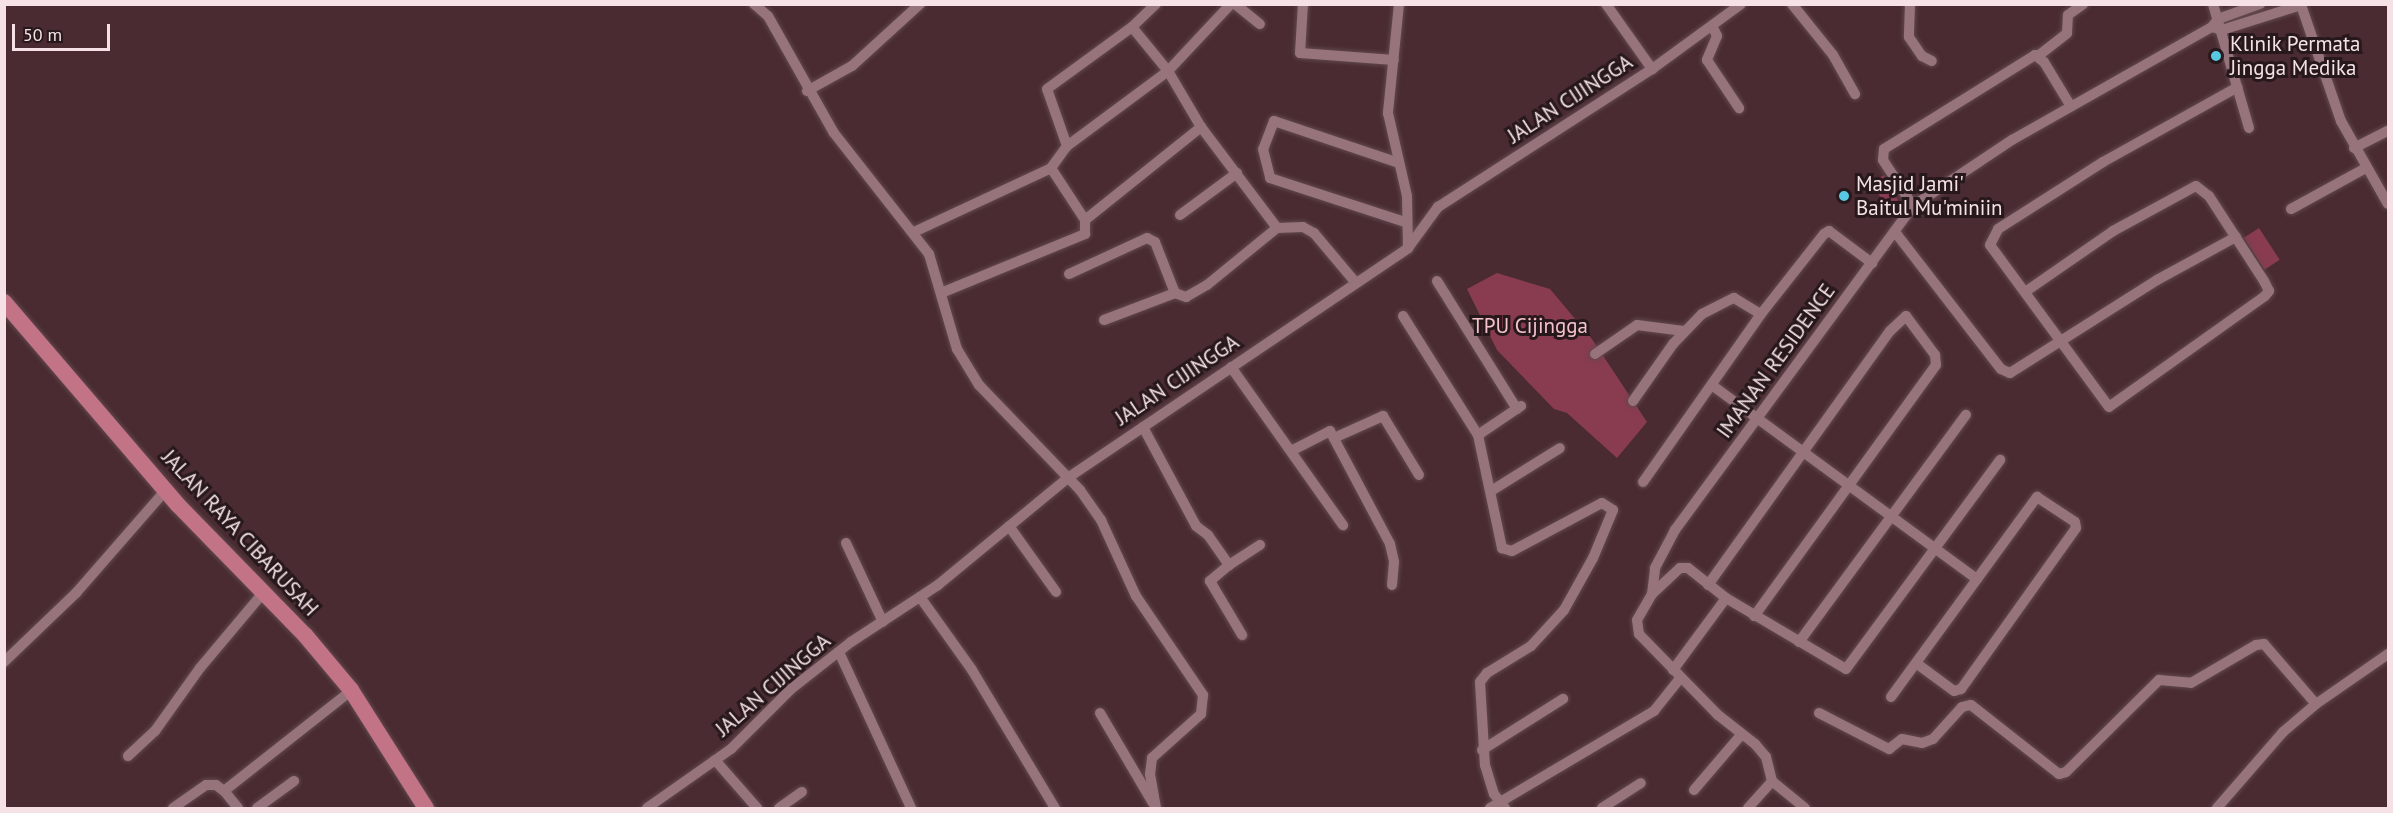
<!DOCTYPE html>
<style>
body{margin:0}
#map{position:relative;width:2393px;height:813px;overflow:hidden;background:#492b31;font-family:"PT Sans",sans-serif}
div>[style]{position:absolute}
.green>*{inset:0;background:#893c50;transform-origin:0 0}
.roads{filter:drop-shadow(0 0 2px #62494e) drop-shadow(0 0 2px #62494e)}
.minor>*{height:10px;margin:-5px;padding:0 5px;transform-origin:5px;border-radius:5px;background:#97747b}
.primary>*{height:16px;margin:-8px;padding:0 8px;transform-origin:8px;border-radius:8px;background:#c37386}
.dots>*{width:16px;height:16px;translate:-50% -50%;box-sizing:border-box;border:3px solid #26181b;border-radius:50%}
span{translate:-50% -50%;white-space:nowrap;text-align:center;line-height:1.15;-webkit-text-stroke:6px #26181b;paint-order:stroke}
.poi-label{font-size:21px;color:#f6e2e6}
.left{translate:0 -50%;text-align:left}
.street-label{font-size:21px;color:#f6e2e6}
.park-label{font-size:21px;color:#f5c2cc}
.frame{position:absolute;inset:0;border:6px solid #f6e2e6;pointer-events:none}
.scale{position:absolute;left:12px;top:24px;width:98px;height:27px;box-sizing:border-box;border:3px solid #f6e2e6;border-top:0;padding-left:8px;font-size:18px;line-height:21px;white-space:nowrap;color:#f6e2e6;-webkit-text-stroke:4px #26181b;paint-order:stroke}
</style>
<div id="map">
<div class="green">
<i style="left:1884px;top:175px;width:29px;height:14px;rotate:61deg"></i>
<i style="left:2259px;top:228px;width:38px;height:18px;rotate:57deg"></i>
<i style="clip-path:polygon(1497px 273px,1550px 289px,1592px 339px,1647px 422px,1617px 458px,1567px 413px,1554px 409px,1497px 350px,1467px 289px)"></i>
</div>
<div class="roads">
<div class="minor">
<i style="left:754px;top:4px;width:18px;rotate:41deg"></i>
<i style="left:768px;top:16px;width:134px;rotate:60.6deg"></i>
<i style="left:834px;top:133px;width:154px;rotate:51.9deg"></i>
<i style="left:929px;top:254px;width:99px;rotate:73.6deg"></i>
<i style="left:957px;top:349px;width:42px;rotate:58.6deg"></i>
<i style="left:979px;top:385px;width:146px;rotate:46.1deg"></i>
<i style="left:1080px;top:490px;width:37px;rotate:55deg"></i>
<i style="left:1101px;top:520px;width:84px;rotate:65.3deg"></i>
<i style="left:1136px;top:596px;width:120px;rotate:55.9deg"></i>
<i style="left:1203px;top:695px;width:19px;rotate:96deg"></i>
<i style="left:1201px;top:714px;width:66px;rotate:138.1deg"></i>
<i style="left:1152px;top:758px;width:16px;rotate:97deg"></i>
<i style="left:1150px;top:774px;width:35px;rotate:80deg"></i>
<i style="left:1235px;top:4px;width:32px;rotate:39deg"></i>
<i style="left:1303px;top:4px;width:49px;rotate:93.5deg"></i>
<i style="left:1300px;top:53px;width:94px;rotate:4.3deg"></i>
<i style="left:1399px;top:4px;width:110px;rotate:95.8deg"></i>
<i style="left:1388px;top:113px;width:85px;rotate:77.1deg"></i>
<i style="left:1407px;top:196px;width:52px;rotate:88.9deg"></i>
<i style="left:1606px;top:4px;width:80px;rotate:54.7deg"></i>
<i style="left:1792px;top:4px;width:65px;rotate:51.2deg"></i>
<i style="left:1833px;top:55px;width:45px;rotate:60.6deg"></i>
<i style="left:1910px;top:4px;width:33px;rotate:92deg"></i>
<i style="left:1909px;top:37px;width:23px;rotate:56deg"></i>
<i style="left:1922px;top:56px;width:11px;rotate:27deg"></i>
<i style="left:2213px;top:4px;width:129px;rotate:73.8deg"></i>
<i style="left:1712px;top:26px;width:11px;rotate:63deg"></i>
<i style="left:1717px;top:36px;width:26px;rotate:113deg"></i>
<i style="left:1707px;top:60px;width:58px;rotate:56.3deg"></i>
<i style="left:1132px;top:27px;width:57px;rotate:50.7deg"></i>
<i style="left:1168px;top:71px;width:65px;rotate:59.5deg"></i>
<i style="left:1201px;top:127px;width:126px;rotate:53deg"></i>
<i style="left:1277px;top:228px;width:26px;rotate:-2deg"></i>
<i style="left:1303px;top:227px;width:13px;rotate:29deg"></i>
<i style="left:1314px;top:233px;width:65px;rotate:50deg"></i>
<i style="left:2212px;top:27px;width:10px;rotate:17deg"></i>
<i style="left:2222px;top:30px;width:83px;rotate:-17.6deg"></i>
<i style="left:2301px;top:5px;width:123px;rotate:71deg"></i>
<i style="left:2341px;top:121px;width:95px;rotate:60.5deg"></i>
<i style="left:2038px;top:56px;width:37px;rotate:-38deg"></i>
<i style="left:2067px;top:33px;width:18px;rotate:-87deg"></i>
<i style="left:2068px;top:15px;width:19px;rotate:-36deg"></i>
<i style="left:807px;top:91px;width:51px;rotate:-29.1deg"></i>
<i style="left:852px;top:66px;width:92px;rotate:-42.4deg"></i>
<i style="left:1067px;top:146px;width:60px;rotate:-109.3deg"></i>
<i style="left:1047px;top:89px;width:105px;rotate:-36.1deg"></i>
<i style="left:1132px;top:27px;width:33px;rotate:-44deg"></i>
<i style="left:2354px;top:148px;width:38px;rotate:-27deg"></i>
<i style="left:1399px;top:163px;width:132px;rotate:-161.4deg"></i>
<i style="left:1274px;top:121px;width:30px;rotate:111deg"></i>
<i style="left:1263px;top:149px;width:30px;rotate:76deg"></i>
<i style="left:1270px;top:178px;width:142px;rotate:18.1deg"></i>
<i style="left:1051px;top:168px;width:62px;rotate:56.8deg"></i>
<i style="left:1913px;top:206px;width:55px;rotate:-123.1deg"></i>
<i style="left:1883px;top:160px;width:11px;rotate:-85deg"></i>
<i style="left:1884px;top:149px;width:178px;rotate:-31.9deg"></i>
<i style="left:2035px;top:55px;width:11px;rotate:38deg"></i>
<i style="left:2044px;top:62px;width:50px;rotate:58.8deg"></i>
<i style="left:2291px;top:209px;width:85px;rotate:-28.7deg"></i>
<i style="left:1180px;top:215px;width:71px;rotate:-36.4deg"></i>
<i style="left:914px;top:232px;width:151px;rotate:-25deg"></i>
<i style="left:1051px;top:168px;width:27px;rotate:-54deg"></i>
<i style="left:1067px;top:146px;width:126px;rotate:-36.6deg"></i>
<i style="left:1168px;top:71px;width:92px;rotate:-46.8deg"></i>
<i style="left:1895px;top:232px;width:173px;rotate:52.3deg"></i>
<i style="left:2001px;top:369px;width:10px;rotate:24deg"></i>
<i style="left:2010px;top:373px;width:174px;rotate:-32.3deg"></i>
<i style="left:2157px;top:280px;width:90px;rotate:-28.6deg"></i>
<i style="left:1069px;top:274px;width:86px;rotate:-24.8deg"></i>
<i style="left:1147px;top:238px;width:9px;rotate:27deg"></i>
<i style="left:1155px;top:242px;width:55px;rotate:68.6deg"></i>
<i style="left:1175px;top:293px;width:12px;rotate:20deg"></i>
<i style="left:1186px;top:297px;width:24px;rotate:-30deg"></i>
<i style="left:1207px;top:285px;width:90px;rotate:-39.2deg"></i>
<i style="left:1437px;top:281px;width:151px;rotate:58deg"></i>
<i style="left:2025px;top:292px;width:107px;rotate:-34.7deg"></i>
<i style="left:2113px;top:231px;width:94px;rotate:-28.5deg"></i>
<i style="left:2196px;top:186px;width:16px;rotate:38deg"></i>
<i style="left:2209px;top:196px;width:101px;rotate:57.1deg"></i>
<i style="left:2264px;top:281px;width:11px;rotate:63deg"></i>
<i style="left:2269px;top:291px;width:6px;rotate:129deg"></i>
<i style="left:2265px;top:296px;width:191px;rotate:144.6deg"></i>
<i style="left:2109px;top:407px;width:201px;rotate:-126.3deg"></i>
<i style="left:1990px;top:245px;width:18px;rotate:-63deg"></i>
<i style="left:1998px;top:229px;width:125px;rotate:-32.5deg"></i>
<i style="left:2103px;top:162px;width:154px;rotate:-29.1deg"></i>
<i style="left:941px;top:293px;width:156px;rotate:-22.3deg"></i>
<i style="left:1085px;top:234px;width:14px;rotate:-90deg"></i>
<i style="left:1085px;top:220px;width:149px;rotate:-38.7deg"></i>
<i style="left:1403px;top:316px;width:141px;rotate:57.8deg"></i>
<i style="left:1478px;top:435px;width:116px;rotate:78deg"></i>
<i style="left:1502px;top:548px;width:10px;rotate:17deg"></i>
<i style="left:1512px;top:551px;width:102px;rotate:-28.1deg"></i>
<i style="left:1602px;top:503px;width:13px;rotate:32deg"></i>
<i style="left:1613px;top:510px;width:52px;rotate:112.6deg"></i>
<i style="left:1593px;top:558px;width:60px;rotate:119.1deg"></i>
<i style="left:1564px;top:610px;width:49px;rotate:132.5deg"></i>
<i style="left:1531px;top:646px;width:52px;rotate:148.5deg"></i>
<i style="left:1487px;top:673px;width:11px;rotate:128deg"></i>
<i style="left:1480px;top:682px;width:83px;rotate:86.6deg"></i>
<i style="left:1485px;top:765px;width:30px;rotate:73deg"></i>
<i style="left:1494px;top:794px;width:18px;rotate:52deg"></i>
<i style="left:1104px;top:320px;width:76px;rotate:-20.8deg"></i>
<i style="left:1595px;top:354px;width:51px;rotate:-34.6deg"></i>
<i style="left:1637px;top:325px;width:47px;rotate:7.3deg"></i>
<i style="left:1231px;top:367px;width:194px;rotate:54.7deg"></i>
<i style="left:1713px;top:386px;width:327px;rotate:36.2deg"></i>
<i style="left:1633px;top:401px;width:70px;rotate:-54.9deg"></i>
<i style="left:1673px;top:344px;width:42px;rotate:-46deg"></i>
<i style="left:1702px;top:314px;width:36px;rotate:-27deg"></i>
<i style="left:1734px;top:298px;width:31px;rotate:31deg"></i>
<i style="left:1143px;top:427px;width:112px;rotate:61.8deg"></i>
<i style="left:1196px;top:526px;width:15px;rotate:37deg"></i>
<i style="left:1208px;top:535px;width:37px;rotate:55deg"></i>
<i style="left:1229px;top:565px;width:37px;rotate:-33deg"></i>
<i style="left:1478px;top:435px;width:52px;rotate:-34deg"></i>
<i style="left:1334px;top:438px;width:54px;rotate:-24.2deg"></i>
<i style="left:1383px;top:416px;width:69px;rotate:58.6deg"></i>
<i style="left:1291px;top:451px;width:44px;rotate:-27.1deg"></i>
<i style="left:1330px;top:431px;width:128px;rotate:62deg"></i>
<i style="left:1390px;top:544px;width:18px;rotate:77deg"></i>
<i style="left:1394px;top:562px;width:23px;rotate:95deg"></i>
<i style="left:1643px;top:482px;width:205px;rotate:-54.9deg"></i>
<i style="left:1761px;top:314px;width:102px;rotate:-51.8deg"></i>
<i style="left:1824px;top:234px;width:6px;rotate:-31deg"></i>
<i style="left:1829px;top:231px;width:54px;rotate:36.7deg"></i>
<i style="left:1491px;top:491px;width:81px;rotate:-31.9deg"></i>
<i style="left:1009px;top:526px;width:81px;rotate:54.5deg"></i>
<i style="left:846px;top:543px;width:87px;rotate:64.9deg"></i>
<i style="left:1229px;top:565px;width:25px;rotate:140deg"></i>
<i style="left:1210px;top:581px;width:63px;rotate:59.3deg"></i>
<i style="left:1708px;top:585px;width:312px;rotate:-54.4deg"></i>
<i style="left:1890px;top:331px;width:22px;rotate:-43deg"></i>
<i style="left:1906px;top:316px;width:49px;rotate:53.4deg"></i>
<i style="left:1935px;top:355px;width:10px;rotate:84deg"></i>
<i style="left:1936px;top:365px;width:310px;rotate:125.9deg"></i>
<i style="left:1652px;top:594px;width:38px;rotate:-43deg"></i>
<i style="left:1680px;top:568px;width:8px"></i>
<i style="left:1688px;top:568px;width:48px;rotate:38.3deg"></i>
<i style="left:1726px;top:598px;width:139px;rotate:30.6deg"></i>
<i style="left:1846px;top:669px;width:260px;rotate:-53.6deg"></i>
<i style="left:920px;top:597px;width:90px;rotate:54.5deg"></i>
<i style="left:972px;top:670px;width:161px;rotate:59deg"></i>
<i style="left:1799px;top:642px;width:282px;rotate:-53.7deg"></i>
<i style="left:839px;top:652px;width:172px;rotate:65.2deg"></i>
<i style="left:4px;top:662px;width:100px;rotate:-43.8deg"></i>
<i style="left:76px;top:593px;width:135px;rotate:-48.9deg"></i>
<i style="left:1673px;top:670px;width:89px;rotate:-53.6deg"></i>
<i style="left:1891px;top:697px;width:248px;rotate:-53.9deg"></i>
<i style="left:2037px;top:497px;width:45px;rotate:33.3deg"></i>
<i style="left:2075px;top:522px;width:6px;rotate:81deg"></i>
<i style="left:2076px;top:528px;width:198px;rotate:125.5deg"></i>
<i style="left:1961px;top:689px;width:7px;rotate:164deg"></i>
<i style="left:1954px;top:691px;width:47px;rotate:-143.6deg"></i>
<i style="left:1100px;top:713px;width:104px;rotate:59.5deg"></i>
<i style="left:1819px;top:713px;width:79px;rotate:27.2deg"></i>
<i style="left:1889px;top:749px;width:16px;rotate:-38deg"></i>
<i style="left:1902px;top:739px;width:20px;rotate:11deg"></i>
<i style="left:1922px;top:743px;width:12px;rotate:-20deg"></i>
<i style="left:1933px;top:739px;width:43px;rotate:-47.8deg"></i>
<i style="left:1962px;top:707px;width:9px;rotate:-13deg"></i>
<i style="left:1971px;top:705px;width:112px;rotate:38.1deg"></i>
<i style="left:2059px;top:774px;width:7px;rotate:-16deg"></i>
<i style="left:2066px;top:772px;width:131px;rotate:-44.7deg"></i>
<i style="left:2159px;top:680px;width:32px;rotate:5deg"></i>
<i style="left:2191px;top:683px;width:75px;rotate:-30.3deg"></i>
<i style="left:2256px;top:645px;width:8px;rotate:-7deg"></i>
<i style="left:2264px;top:644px;width:79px;rotate:49.1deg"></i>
<i style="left:1482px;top:750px;width:96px;rotate:-32.2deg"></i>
<i style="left:128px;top:756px;width:37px;rotate:-43deg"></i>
<i style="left:155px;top:731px;width:77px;rotate:-54.5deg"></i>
<i style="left:200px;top:668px;width:97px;rotate:-50deg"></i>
<i style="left:715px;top:760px;width:64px;rotate:48.8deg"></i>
<i style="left:1694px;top:790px;width:72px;rotate:-49.5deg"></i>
<i style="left:173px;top:808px;width:40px;rotate:-34.9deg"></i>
<i style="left:206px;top:785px;width:10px"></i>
<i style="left:216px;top:785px;width:10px;rotate:37deg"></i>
<i style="left:238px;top:808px;width:22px;rotate:-129deg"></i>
<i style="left:224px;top:791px;width:158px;rotate:-38.3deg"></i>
<i style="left:257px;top:808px;width:46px;rotate:-36.1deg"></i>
<i style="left:647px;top:808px;width:103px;rotate:-35.1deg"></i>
<i style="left:731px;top:749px;width:85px;rotate:-45deg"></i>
<i style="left:791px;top:689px;width:76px;rotate:-38.1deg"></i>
<i style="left:851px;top:642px;width:104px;rotate:-33.2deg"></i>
<i style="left:938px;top:585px;width:170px;rotate:-39.5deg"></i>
<i style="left:1069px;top:477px;width:409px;rotate:-34deg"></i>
<i style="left:1408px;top:248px;width:51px;rotate:-53.8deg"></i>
<i style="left:1438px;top:207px;width:255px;rotate:-32.8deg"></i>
<i style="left:1652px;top:69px;width:110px;rotate:-36.1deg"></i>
<i style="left:779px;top:808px;width:28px;rotate:-35deg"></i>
<i style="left:1490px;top:808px;width:191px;rotate:-30.6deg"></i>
<i style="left:1654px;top:711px;width:43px;rotate:-51.5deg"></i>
<i style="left:1602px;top:808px;width:46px;rotate:-32.7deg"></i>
<i style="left:1748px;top:808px;width:36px;rotate:-48deg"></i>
<i style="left:1805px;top:808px;width:43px;rotate:-140.7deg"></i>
<i style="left:1772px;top:781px;width:25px;rotate:-104deg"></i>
<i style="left:1766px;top:757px;width:17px;rotate:-130deg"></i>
<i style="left:1755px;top:744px;width:47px;rotate:-141.9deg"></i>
<i style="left:1718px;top:715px;width:113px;rotate:-134.3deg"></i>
<i style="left:1639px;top:634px;width:14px;rotate:-98deg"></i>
<i style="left:1637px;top:620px;width:30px;rotate:-60deg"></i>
<i style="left:1652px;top:594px;width:26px;rotate:-83deg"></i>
<i style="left:1655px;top:568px;width:43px;rotate:-62.2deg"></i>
<i style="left:1675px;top:530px;width:402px;rotate:-53.7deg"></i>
<i style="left:1913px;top:206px;width:119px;rotate:-33.7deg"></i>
<i style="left:2012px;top:140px;width:230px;rotate:-29.5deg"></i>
<i style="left:2212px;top:27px;width:10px;rotate:-53deg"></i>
<i style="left:2218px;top:19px;width:45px;rotate:-19.7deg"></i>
<i style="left:2217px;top:808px;width:101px;rotate:-49deg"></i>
<i style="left:2283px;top:732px;width:43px;rotate:-40.3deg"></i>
<i style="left:2316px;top:704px;width:88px;rotate:-34.8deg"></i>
</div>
<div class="primary">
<i style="left:4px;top:302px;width:267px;rotate:49.4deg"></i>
<i style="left:178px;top:505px;width:182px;rotate:45.7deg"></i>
<i style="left:305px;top:635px;width:72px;rotate:50.1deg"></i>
<i style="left:351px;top:690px;width:140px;rotate:57.6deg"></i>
</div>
</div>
<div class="dots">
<i style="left:2216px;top:56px;background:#58c9e3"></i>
<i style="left:1844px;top:196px;background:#58c9e3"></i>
</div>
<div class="poi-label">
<span class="left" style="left:2230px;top:56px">Klinik Permata<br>Jingga Medika</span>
<span class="left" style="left:1856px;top:196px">Masjid Jami'<br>Baitul Mu'miniin</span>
</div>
<div class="street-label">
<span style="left:1570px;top:99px;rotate:-33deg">JALAN CIJINGGA</span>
<span style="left:1776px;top:361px;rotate:-54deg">IMANAN RESIDENCE</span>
<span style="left:1177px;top:380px;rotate:-34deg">JALAN CIJINGGA</span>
<span style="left:240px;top:533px;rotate:47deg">JALAN RAYA CIBARUSAH</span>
<span style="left:773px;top:685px;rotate:-41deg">JALAN CIJINGGA</span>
</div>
<div class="park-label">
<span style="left:1530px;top:326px">TPU Cijingga</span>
</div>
<div class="frame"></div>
<div class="scale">50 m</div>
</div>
